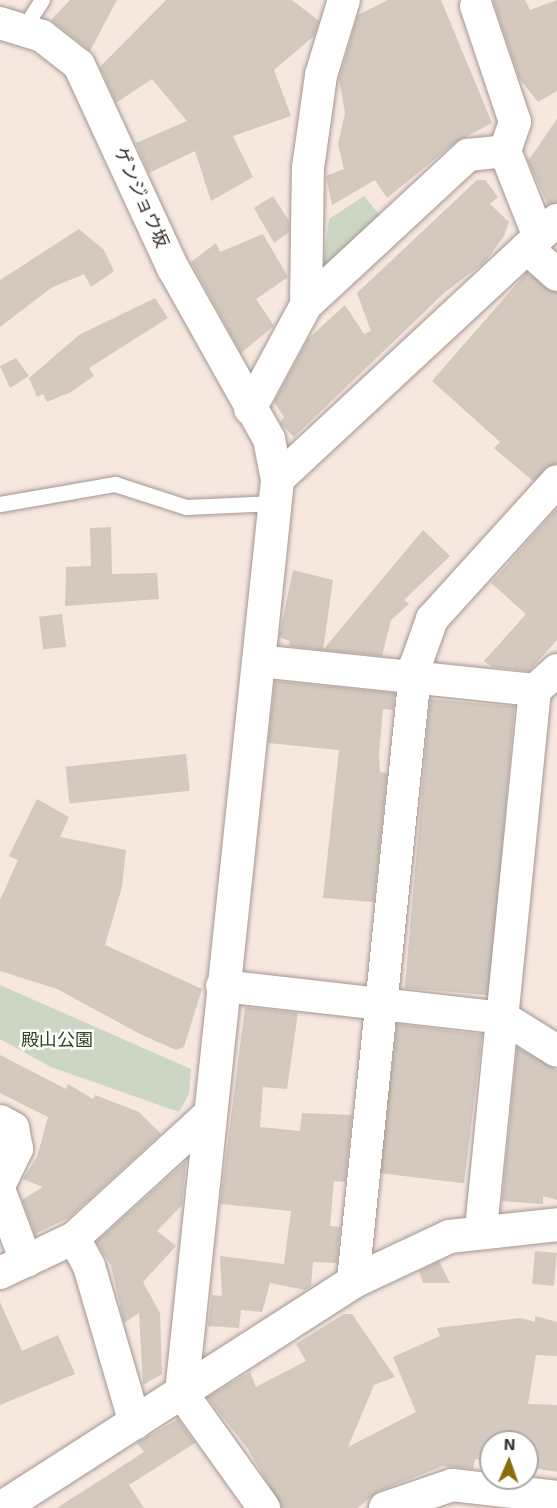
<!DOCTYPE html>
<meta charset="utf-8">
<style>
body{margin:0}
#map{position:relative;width:557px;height:1508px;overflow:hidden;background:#f6e7df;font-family:"Exo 2","Noto Sans JP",sans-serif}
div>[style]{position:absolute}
.green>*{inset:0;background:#cbd7c4}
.building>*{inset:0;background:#d3c9be;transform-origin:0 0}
.roads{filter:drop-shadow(0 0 2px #a49790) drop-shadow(0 0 2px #a49790)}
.lane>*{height:15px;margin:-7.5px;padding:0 7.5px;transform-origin:7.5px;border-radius:7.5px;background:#fff}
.street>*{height:32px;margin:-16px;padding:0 16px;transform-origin:16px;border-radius:16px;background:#fff}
.secondary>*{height:33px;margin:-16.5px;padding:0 16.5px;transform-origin:16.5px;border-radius:16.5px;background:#fff}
span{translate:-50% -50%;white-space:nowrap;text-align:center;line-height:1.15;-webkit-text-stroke:5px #fff;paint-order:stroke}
.street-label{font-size:18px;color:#2e2826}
.park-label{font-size:18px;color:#2d451b}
.north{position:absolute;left:479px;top:1430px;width:60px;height:60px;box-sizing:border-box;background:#fff;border:2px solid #aba9a8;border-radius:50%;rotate:2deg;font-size:16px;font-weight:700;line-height:24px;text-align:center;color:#2e2826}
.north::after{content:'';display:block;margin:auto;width:21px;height:27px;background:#886d0c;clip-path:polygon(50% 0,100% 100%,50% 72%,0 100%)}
</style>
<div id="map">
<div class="green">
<i style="clip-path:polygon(364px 196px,383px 219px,323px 268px,329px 219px)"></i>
<i style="clip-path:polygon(0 985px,191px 1069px,189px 1094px,179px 1112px,51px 1067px,0 1039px)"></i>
</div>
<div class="building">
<i style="clip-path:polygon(70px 0,117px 0,90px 51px,51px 20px)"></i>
<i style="clip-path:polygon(166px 0,292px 0,319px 21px,314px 36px,274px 70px,291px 116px,233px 136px,253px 177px,211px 201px,195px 151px,149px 173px,136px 143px,187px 121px,152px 79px,116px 103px,100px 67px)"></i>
<i style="clip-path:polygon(388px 0,441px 0,492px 123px,456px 142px,387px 198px,375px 180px,332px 205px,326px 176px,344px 169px,338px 144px,345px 113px,339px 79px,358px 15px)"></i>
<i style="clip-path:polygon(493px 0,525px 0,530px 10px,557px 0,557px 91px,538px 102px,519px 78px)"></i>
<i style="clip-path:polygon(557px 119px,557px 203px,548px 205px,528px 161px)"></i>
<i style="clip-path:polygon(477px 180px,485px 180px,498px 197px,490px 204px,509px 222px,504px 236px,485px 262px,444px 293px,294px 437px,280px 423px,284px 417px,274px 402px,308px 339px,345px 305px,364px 334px,371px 331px,357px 293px)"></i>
<i style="clip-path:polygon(273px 196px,289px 221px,289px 232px,274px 243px,254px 208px)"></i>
<i style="clip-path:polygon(79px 229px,104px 250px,114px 271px,91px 287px,84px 274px,51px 288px,0 327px,0 280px)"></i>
<i style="clip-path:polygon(263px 234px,288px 277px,256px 299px,274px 326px,241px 353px,191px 262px,216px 243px,220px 252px)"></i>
<i style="clip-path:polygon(527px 272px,557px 292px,557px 464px,533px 481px,494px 448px,500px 442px,432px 381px)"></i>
<i style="clip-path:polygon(155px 298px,168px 318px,89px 368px,94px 376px,71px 392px,47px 402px,43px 394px,37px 397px,29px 378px,79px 335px)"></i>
<i style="clip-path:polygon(16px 358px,29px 376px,10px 388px,0 366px)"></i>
<i style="clip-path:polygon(557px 508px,557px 640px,529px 671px,492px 667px,484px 661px,526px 614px,491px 583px)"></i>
<i style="clip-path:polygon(111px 527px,112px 574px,157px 573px,159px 599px,65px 606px,66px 567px,91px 566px,90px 528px)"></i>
<i style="clip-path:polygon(423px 530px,450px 556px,404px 600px,409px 604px,391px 620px,382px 656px,323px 650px)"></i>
<i style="clip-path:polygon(293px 570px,333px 580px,323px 650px,289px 646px,290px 641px,279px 637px)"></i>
<i style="left:62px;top:614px;width:33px;height:23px;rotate:83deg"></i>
<i style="clip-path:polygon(275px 681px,395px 693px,393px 710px,383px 709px,379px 755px,380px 772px,387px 773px,374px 902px,323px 898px,339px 750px,268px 743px)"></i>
<i style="left:430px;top:699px;width:85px;height:290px;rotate:5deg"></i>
<i style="left:186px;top:754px;width:37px;height:121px;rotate:84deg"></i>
<i style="clip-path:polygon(37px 799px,69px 817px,60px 837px,126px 850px,122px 887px,105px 945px,202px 989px,184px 1047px,176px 1050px,142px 1035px,57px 989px,0 971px,0 900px,18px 860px,9px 856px)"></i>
<i style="clip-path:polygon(245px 1007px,298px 1013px,287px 1089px,263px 1087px,260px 1127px,300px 1131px,302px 1113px,352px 1115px,345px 1182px,334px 1181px,330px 1226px,340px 1227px,337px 1263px,313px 1262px,311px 1286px,305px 1290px,270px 1283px,262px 1312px,241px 1310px,239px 1328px,208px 1326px,212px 1295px,222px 1296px,220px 1256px,284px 1264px,291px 1211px,220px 1204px)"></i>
<i style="left:397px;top:1024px;width:86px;height:150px;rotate:7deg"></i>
<i style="clip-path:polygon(517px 1047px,557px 1070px,557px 1200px,543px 1196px,543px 1204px,502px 1201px)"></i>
<i style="clip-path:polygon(0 1055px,66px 1089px,68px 1084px,93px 1099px,95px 1095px,139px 1112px,161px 1134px,70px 1217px,35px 1234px,22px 1200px,43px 1187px,23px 1179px,37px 1157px,48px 1117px,0 1093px)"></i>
<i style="clip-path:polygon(186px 1161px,182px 1205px,157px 1231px,176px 1246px,143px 1282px,160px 1313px,162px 1374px,143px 1385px,139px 1313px,124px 1323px,111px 1265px,96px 1242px)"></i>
<i style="left:535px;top:1251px;width:22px;height:33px;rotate:5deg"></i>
<i style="clip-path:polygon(439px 1261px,450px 1283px,423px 1283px,419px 1271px)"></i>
<i style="clip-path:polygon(0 1302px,22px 1351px,58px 1335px,75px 1374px,0 1405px)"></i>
<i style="clip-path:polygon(344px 1314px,352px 1314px,395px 1377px,374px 1385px,348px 1447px,416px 1412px,393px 1357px,440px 1336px,437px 1328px,521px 1318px,535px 1322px,535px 1316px,557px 1322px,557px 1356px,536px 1355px,528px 1404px,557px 1405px,557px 1472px,527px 1467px,527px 1442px,491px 1442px,491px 1462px,475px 1459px,473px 1469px,443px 1466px,379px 1491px,357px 1508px,282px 1508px,248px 1449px,207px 1397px,250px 1372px,256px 1387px,306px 1361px,296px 1344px)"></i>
<i style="clip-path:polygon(178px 1419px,195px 1443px,129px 1485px,144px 1508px,57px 1508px,144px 1452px,137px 1443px)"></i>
</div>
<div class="roads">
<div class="lane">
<i style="left:23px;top:29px;width:35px;rotate:-57deg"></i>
<i style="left:0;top:504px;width:117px;rotate:-9.9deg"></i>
<i style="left:115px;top:484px;width:75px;rotate:17.9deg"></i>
<i style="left:186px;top:507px;width:89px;rotate:-2.6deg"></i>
</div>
<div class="street">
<i style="left:476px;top:6px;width:122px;rotate:71.4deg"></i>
<i style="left:515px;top:122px;width:31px;rotate:109deg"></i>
<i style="left:505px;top:151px;width:92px;rotate:68.4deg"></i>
<i style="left:0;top:23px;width:44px;rotate:17.2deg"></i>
<i style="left:42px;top:36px;width:47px;rotate:38.1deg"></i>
<i style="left:79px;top:65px;width:224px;rotate:65.2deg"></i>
<i style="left:173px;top:268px;width:196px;rotate:60.7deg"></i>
<i style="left:269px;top:439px;width:42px;rotate:79deg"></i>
<i style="left:527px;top:248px;width:40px;rotate:42deg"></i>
<i style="left:306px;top:305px;width:137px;rotate:-89.2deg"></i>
<i style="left:308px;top:168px;width:94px;rotate:-82deg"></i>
<i style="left:321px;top:75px;width:78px;rotate:-73deg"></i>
<i style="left:250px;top:409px;width:118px;rotate:-61.7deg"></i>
<i style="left:306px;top:305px;width:221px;rotate:-42.8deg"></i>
<i style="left:468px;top:155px;width:37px;rotate:-6deg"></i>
<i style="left:277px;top:480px;width:382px;rotate:-42.9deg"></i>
<i style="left:259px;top:661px;width:278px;rotate:6deg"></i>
<i style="left:222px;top:986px;width:284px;rotate:6.5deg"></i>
<i style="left:504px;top:1018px;width:62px;rotate:31.9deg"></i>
<i style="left:0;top:1121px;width:15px;rotate:28deg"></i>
<i style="left:13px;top:1128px;width:21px;rotate:79deg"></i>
<i style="left:17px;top:1149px;width:39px;rotate:116deg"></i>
<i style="left:0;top:1192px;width:74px;rotate:69.4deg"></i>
<i style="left:481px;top:1229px;width:542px;rotate:-84.28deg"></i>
<i style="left:535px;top:690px;width:30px;rotate:-42deg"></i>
<i style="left:74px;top:1238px;width:184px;rotate:-42.4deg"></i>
<i style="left:0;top:1273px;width:82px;rotate:-25.3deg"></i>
<i style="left:74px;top:1238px;width:32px;rotate:62deg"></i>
<i style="left:89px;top:1266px;width:164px;rotate:73.7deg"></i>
<i style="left:353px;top:1281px;width:620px;rotate:-84.17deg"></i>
<i style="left:416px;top:664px;width:48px;rotate:-70.4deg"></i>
<i style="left:432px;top:619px;width:186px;rotate:-47.8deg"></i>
<i style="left:181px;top:1392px;width:143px;rotate:54.4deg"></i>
<i style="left:385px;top:1508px;width:71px;rotate:-18.9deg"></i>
<i style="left:452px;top:1485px;width:106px;rotate:6.5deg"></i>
</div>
<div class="secondary">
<i style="left:181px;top:1392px;width:917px;rotate:-83.99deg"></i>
<i style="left:0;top:1508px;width:420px;rotate:-32.7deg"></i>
<i style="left:353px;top:1281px;width:106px;rotate:-25.1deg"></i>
<i style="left:449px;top:1236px;width:109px;rotate:-6.3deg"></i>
</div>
</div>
<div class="street-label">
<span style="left:142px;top:197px;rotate:66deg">ゲンジョウ坂</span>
</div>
<div class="park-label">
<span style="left:57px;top:1039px">殿山公園</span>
</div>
<div class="north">N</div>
</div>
